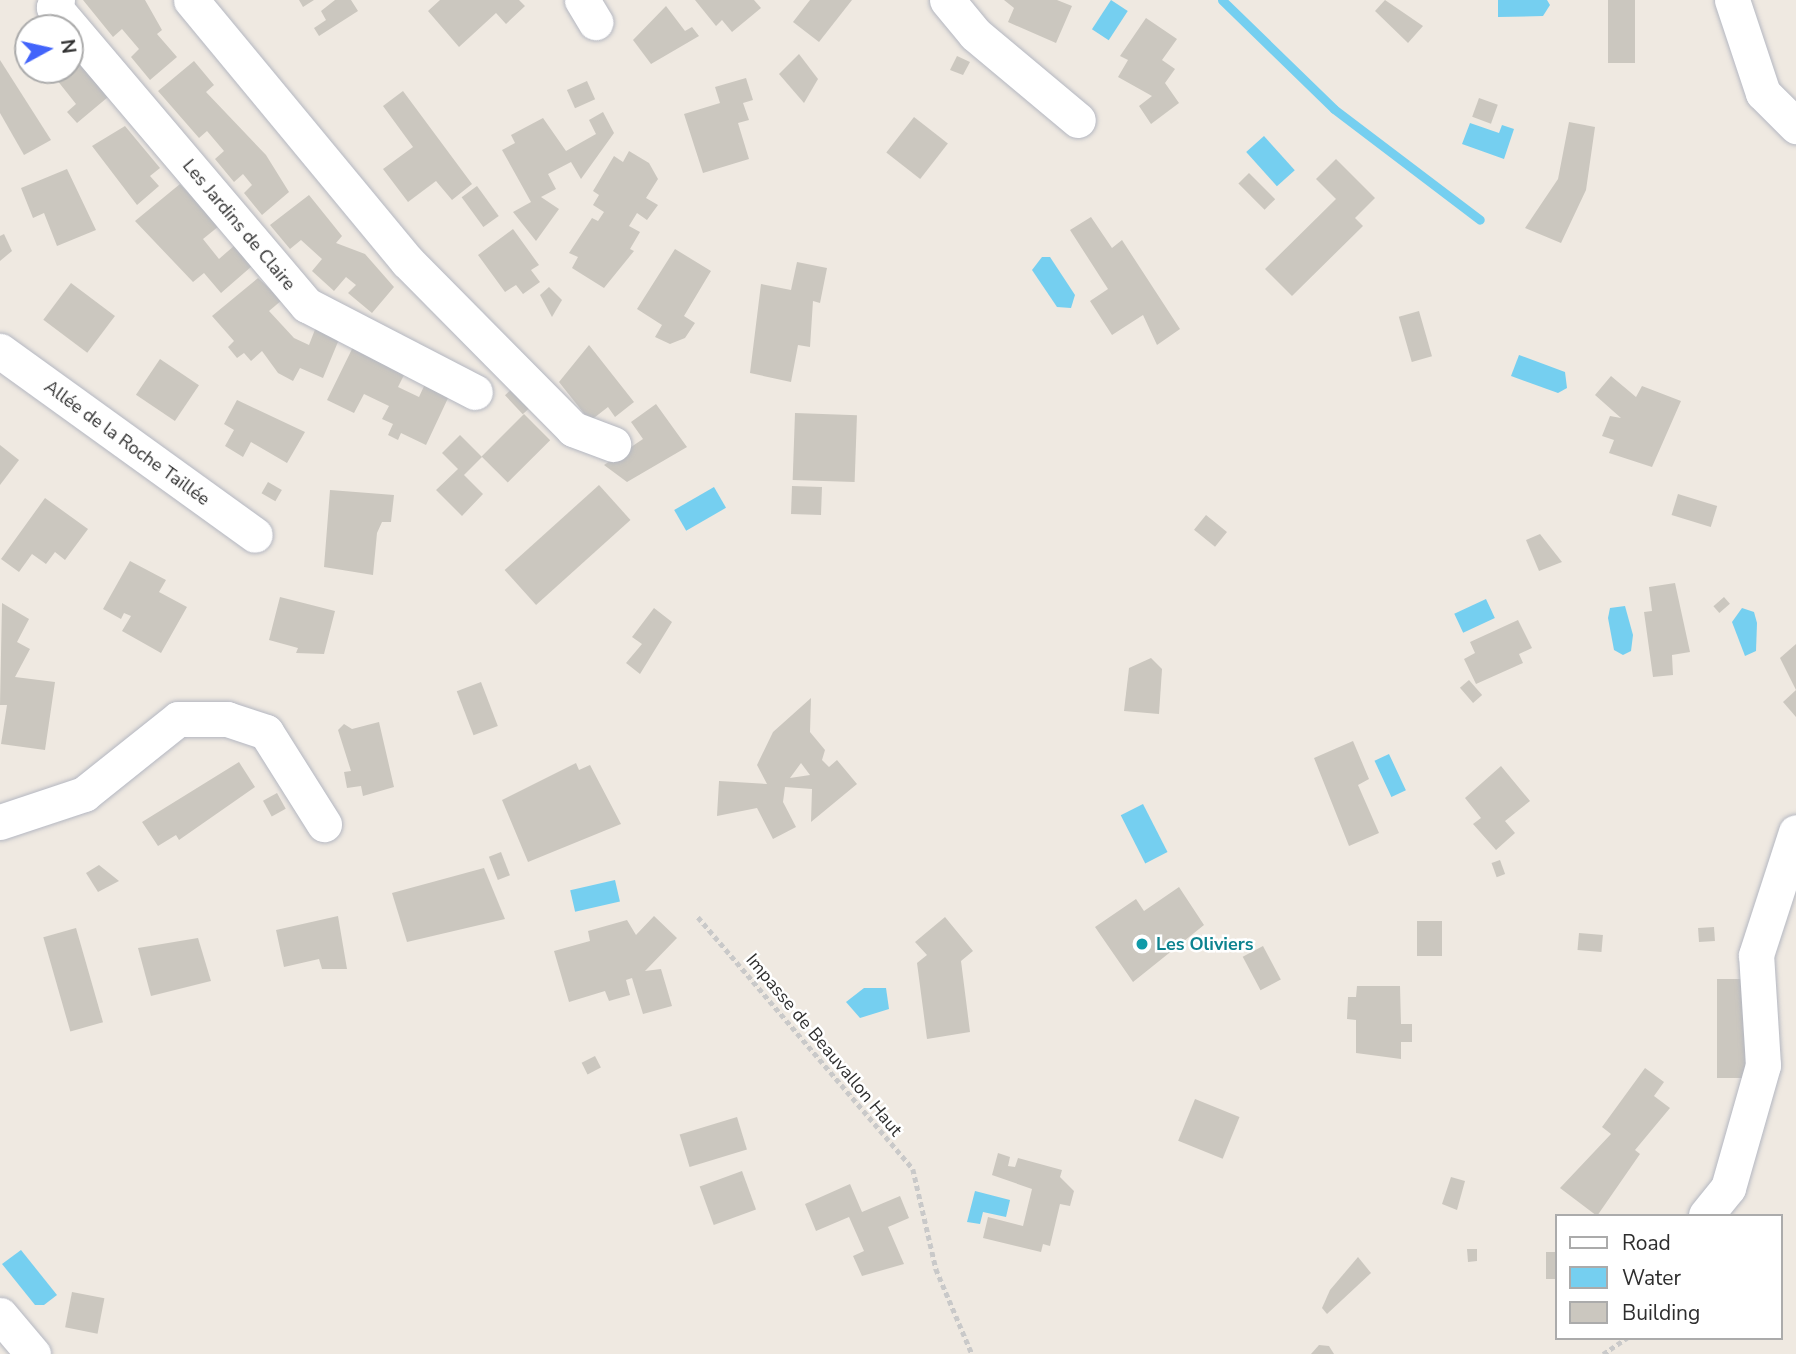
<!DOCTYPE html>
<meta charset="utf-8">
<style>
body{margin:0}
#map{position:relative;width:1796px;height:1354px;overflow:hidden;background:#efe9e1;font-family:"Nunito Sans",sans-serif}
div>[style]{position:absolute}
.water>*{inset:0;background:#75cff0;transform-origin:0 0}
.stream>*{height:9px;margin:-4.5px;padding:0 4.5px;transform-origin:4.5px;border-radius:4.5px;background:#75cff0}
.building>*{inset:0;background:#cbc7bf;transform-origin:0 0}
.path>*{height:4.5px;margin-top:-2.25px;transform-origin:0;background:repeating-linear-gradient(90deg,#c9c9c9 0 5px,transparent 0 8.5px)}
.roads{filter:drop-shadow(0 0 2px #b4b7c1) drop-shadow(0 0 2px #b4b7c1)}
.minor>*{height:35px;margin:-17.5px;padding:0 17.5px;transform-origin:17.5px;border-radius:17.5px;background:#fff}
.dots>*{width:19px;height:19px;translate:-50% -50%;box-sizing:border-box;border:4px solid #fff;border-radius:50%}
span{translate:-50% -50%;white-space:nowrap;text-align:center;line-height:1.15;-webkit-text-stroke:5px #fff;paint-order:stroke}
.street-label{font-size:18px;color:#2e2e2e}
.culture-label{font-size:18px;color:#0d838f;font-weight:700}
.left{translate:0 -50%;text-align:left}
.legend{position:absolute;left:1555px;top:1214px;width:228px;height:126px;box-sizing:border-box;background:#fff;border:2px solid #ababab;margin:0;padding:9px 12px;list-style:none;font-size:21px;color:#2e2e2e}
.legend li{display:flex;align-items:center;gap:14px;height:35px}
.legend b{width:35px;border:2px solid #ababab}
.north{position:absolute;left:14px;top:14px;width:70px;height:70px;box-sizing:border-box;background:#fff;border:2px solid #ababab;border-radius:50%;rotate:82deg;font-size:19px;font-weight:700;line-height:28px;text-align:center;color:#2e2e2e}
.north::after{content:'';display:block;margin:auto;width:24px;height:32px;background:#4264fb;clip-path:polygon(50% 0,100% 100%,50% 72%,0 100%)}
</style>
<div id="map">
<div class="water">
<i style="left:1111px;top:0;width:20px;height:35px;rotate:33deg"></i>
<i style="clip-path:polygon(1498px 0,1547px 0,1550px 5px,1543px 16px,1498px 17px)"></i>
<i style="clip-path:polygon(1470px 123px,1499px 133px,1502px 125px,1514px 129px,1504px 159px,1462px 144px)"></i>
<i style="left:1264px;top:136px;width:46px;height:24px;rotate:48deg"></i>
<i style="clip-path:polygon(1042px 257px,1050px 257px,1075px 295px,1071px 308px,1057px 307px,1032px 270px)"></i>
<i style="clip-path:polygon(1519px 355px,1565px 372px,1567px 388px,1558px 393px,1511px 376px)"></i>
<i style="left:714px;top:487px;width:24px;height:46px;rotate:60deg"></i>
<i style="left:1486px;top:599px;width:21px;height:35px;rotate:65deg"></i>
<i style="clip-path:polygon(1625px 606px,1633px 635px,1631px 651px,1623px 655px,1614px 650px,1608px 618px,1610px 608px)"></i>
<i style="clip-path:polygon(1742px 608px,1754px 612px,1757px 623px,1756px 651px,1745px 656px,1732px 622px)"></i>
<i style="left:1389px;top:754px;width:40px;height:16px;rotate:65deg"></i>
<i style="left:1143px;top:804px;width:54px;height:25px;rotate:63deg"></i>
<i style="left:615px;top:880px;width:22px;height:46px;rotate:77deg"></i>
<i style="clip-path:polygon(864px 988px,886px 988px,889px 1009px,860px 1018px,846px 1002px)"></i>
<i style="clip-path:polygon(975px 1191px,1010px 1200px,1006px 1217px,983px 1212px,980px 1224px,967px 1222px)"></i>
<i style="clip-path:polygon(21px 1250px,57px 1295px,44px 1305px,35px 1305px,2px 1264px)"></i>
</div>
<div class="stream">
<i style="left:1222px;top:0;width:156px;rotate:44.2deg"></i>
<i style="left:1334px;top:109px;width:183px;rotate:37.2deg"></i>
</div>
<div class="building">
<i style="clip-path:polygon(83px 0,145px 0,162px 30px,157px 34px,177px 57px,150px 80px,131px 57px,139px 49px,122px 29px,113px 37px)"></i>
<i style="clip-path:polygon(299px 0,314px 0,303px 7px)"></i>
<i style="clip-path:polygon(335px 0,351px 0,358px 11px,319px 36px,314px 28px,326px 20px,321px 11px)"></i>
<i style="clip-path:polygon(440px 0,519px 0,525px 6px,506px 24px,496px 13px,459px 47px,428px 11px)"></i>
<i style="clip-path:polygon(695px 0,754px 0,761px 8px,732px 32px,722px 20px,716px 26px)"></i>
<i style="clip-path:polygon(810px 0,852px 0,819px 42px,793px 22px)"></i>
<i style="clip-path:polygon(1004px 0,1057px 0,1072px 6px,1056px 43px,1008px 22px,1014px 8px)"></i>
<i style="clip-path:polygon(1385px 0,1423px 26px,1408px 43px,1375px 11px)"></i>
<i style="left:1608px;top:0;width:27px;height:63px"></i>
<i style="clip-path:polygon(666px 6px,685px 31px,692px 27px,699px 36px,651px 64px,633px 40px)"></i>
<i style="clip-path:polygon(1146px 18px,1177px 39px,1162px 60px,1175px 69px,1165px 83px,1179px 103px,1151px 124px,1139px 106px,1152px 96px,1118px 77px,1128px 60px,1120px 56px)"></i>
<i style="clip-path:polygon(70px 52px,108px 97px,77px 123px,67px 112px,76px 104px,49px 70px,70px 70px)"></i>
<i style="clip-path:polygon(799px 54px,818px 79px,804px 103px,779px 74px)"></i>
<i style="clip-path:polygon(957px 56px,970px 62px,963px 75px,950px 70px)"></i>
<i style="clip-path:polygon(0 60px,51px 140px,24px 155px,0 113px)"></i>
<i style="clip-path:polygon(194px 61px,214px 85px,206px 92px,266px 155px,289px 192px,262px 215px,244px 193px,252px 185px,243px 174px,234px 182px,215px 159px,224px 151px,207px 131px,199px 138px,158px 91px)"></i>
<i style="clip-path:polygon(746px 78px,753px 100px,743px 103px,749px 120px,738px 123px,749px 159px,703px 173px,684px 114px,720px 103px,715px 87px)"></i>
<i style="left:587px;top:81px;width:20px;height:22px;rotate:66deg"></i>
<i style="clip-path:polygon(403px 91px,472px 184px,452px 200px,436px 181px,408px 202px,383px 169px,413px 147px,383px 106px)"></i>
<i style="left:1479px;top:98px;width:20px;height:20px;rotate:20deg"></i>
<i style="clip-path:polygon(603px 112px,614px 133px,581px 179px,571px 162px,548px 174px,556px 189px,541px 197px,559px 209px,536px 241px,513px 212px,531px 202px,502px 150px,515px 143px,511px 135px,543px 118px,566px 151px,596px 134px,589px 120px)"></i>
<i style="left:914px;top:117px;width:43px;height:45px;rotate:38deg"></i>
<i style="clip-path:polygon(1569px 122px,1595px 127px,1586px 190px,1561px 243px,1525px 228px,1558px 179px)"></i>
<i style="clip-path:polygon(125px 126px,160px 168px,150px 176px,159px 186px,137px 205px,92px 146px)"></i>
<i style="clip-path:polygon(629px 151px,649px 163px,658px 179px,646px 198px,658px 205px,647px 220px,637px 213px,629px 226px,640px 232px,630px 249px,634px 251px,604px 288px,572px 268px,578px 257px,569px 253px,592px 218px,598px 221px,604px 212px,593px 205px,599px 195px,593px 191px,614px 156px,623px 162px)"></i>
<i style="clip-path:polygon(1336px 159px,1375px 198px,1355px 218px,1363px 226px,1292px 296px,1265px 269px,1336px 199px,1316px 179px)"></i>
<i style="clip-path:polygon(67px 169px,96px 230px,57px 246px,44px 213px,33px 218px,21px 188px)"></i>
<i style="left:1249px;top:173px;width:37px;height:15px;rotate:45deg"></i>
<i style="clip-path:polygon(180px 184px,219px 226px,203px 239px,219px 259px,235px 245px,252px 266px,221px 293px,204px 273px,193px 282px,135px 221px)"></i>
<i style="left:477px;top:186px;width:37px;height:19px;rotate:54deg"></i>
<i style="clip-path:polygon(309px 195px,342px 236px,336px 243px,365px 254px,394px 287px,372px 313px,348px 293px,356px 285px,346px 277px,334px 291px,312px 271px,322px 259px,301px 240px,290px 249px,270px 225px)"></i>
<i style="clip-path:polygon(1091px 217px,1112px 248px,1122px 240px,1180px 329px,1157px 345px,1143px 315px,1112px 335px,1090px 301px,1108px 289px,1070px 230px)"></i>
<i style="clip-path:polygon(513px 229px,539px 265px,531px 270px,540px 282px,523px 294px,516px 285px,505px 292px,478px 255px)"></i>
<i style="clip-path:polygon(4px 234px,12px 251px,0 261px,0 236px)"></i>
<i style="clip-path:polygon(675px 249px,711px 271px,684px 316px,695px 323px,685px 338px,670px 344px,655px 337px,662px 325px,637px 309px)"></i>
<i style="clip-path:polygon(797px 262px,827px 268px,820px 303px,813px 301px,810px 347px,798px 345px,791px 382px,750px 373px,761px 284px,791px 290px)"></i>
<i style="clip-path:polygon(258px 278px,282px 300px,269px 311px,294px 338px,309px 345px,316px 327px,340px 337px,323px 378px,300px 368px,293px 381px,278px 373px,262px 351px,251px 361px,244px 353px,237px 358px,228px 347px,234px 341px,212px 316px)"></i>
<i style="left:71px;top:283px;width:55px;height:46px;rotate:37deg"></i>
<i style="clip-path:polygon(549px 287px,562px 300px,552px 317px,540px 295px)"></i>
<i style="left:1419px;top:311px;width:47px;height:21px;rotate:74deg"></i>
<i style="clip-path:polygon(354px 345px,407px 369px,398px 387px,419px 397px,425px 384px,449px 396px,426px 445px,401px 433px,398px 440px,388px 435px,393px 424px,382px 419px,389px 406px,364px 394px,354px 413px,327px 400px)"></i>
<i style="clip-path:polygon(589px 345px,634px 402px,615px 417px,608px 407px,590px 421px,559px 382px)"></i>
<i style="left:160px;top:359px;width:47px;height:43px;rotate:34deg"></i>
<i style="clip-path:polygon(1611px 376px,1636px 397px,1642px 386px,1681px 401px,1652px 467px,1609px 453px,1614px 440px,1602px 436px,1610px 416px,1621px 418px,1595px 395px)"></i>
<i style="left:516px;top:385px;width:26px;height:15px;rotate:47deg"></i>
<i style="clip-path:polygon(237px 400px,305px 432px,287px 463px,251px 442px,243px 457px,225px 446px,234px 430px,224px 424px)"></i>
<i style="clip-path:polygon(656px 404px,687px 447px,627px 482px,604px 465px,643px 439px,631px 422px)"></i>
<i style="left:795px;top:413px;width:62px;height:67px;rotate:2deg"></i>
<i style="left:524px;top:414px;width:37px;height:60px;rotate:45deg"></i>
<i style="clip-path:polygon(460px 435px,482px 457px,464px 475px,483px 494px,462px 516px,436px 490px,458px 469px,442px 453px)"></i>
<i style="clip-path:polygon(0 445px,19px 460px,0 485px)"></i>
<i style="left:268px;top:482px;width:16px;height:13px;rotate:30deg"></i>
<i style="left:599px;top:485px;width:47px;height:127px;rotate:48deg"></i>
<i style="left:792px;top:486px;width:30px;height:28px;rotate:2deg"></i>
<i style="clip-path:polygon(330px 490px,394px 495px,391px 522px,382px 522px,377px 533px,373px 575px,324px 567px)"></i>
<i style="left:1678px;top:494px;width:41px;height:22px;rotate:17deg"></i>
<i style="clip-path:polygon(45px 498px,88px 529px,65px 560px,55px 552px,46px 564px,32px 554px,19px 572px,1px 559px)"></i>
<i style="left:1206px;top:515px;width:27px;height:19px;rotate:39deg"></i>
<i style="clip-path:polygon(1540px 534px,1562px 562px,1539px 571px,1526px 540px)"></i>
<i style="clip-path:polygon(130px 561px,166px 580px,159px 592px,187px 607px,161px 653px,122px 631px,131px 616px,124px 613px,121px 619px,103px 609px)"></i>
<i style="clip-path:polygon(1675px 583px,1690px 652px,1672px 655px,1673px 675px,1653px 677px,1644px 612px,1652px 611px,1649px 587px)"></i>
<i style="clip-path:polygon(280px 597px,335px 611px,324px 654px,296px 653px,298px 648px,269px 640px)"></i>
<i style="left:1724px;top:597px;width:9px;height:14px;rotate:49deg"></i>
<i style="clip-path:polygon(2px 603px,29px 619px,17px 642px,30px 649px,15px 677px,55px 682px,45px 750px,1px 744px,7px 705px,0 705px)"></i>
<i style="clip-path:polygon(654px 608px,672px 622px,640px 674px,626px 663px,642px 644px,632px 637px)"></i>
<i style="clip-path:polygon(1518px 620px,1532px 648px,1519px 654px,1523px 663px,1476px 684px,1464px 659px,1475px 653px,1470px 642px)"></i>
<i style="clip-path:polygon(1796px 644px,1796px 690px,1780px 658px)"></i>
<i style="clip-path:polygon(1151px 658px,1162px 669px,1159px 714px,1124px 711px,1129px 668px)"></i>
<i style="left:1469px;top:680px;width:20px;height:12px;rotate:49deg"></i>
<i style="left:481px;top:682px;width:47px;height:26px;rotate:69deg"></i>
<i style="clip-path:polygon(1796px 690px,1796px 717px,1783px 702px)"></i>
<i style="clip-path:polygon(evenodd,811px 698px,810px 732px,825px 750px,822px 760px,829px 767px,837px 760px,857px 784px,811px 822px,812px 789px,785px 787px,783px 802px,796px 827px,773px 839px,757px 808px,717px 816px,719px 781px,767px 784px,757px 765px,773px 732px,811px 698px,801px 763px,810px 775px,790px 778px,801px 763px)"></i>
<i style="clip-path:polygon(379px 722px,394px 787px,363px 796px,361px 786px,347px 788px,344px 772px,351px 771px,338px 730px,344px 724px,352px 729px)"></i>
<i style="clip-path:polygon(1353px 741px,1369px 779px,1358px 785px,1379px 833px,1349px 846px,1314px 758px)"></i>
<i style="clip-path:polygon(239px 762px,255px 787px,179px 840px,176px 835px,158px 846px,142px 822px)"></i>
<i style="clip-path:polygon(576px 763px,579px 770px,590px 765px,621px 824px,528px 862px,502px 800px)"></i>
<i style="clip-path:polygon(1501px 766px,1530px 801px,1505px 821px,1515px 833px,1496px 850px,1473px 824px,1481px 818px,1465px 798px)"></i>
<i style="left:277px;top:793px;width:18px;height:16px;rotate:61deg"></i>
<i style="left:501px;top:852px;width:25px;height:13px;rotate:69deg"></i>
<i style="left:1500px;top:860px;width:15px;height:9px;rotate:70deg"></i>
<i style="clip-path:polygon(99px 865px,119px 881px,98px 892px,86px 873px)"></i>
<i style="clip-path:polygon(484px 868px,505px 919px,407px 942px,392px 893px)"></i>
<i style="clip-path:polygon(1179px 887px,1204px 925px,1133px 982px,1095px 927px,1136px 899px,1144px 911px)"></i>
<i style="clip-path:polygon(338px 916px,347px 969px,322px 969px,319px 959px,284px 967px,276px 930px)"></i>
<i style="clip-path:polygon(654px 916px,677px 938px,645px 971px,661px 969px,672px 1006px,643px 1014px,632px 978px,626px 980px,630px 995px,609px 1001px,605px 991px,569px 1002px,554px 951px,590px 941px,588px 931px,627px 920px,636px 935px)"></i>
<i style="clip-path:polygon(945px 917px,973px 951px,961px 961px,970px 1032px,927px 1039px,917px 963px,927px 955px,915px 942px)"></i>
<i style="left:1417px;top:921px;width:25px;height:35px"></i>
<i style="left:1714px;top:927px;width:14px;height:16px;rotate:86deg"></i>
<i style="left:76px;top:928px;width:98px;height:34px;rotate:74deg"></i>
<i style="left:1579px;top:933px;width:24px;height:17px;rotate:5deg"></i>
<i style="clip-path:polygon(198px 938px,211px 981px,151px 996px,138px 948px)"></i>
<i style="left:1263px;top:946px;width:38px;height:23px;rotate:62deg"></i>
<i style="left:1717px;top:979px;width:28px;height:99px"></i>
<i style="clip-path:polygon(1357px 986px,1400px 986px,1401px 1024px,1412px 1024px,1412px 1042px,1401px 1042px,1401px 1059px,1356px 1053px,1356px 1020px,1347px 1019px,1348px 997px,1356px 997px)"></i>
<i style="left:595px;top:1056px;width:13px;height:15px;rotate:63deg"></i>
<i style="clip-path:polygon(1645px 1068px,1664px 1082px,1654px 1096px,1670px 1108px,1635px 1150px,1640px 1154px,1597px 1216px,1560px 1188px,1611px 1134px,1602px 1127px)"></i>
<i style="left:1195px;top:1099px;width:48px;height:45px;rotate:22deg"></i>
<i style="left:737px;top:1117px;width:34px;height:60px;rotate:73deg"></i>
<i style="clip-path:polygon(998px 1153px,1010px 1157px,1008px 1166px,1015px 1167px,1018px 1158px,1062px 1170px,1060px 1177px,1074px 1191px,1070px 1206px,1060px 1204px,1050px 1246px,1043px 1244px,1041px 1252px,983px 1238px,988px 1217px,1023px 1226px,1032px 1189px,992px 1175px)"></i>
<i style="left:742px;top:1171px;width:41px;height:45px;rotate:70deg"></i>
<i style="clip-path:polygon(1451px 1177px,1465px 1181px,1457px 1210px,1442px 1204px)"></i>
<i style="clip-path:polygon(850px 1184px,862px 1212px,900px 1196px,909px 1218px,888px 1227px,904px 1264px,862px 1276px,853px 1256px,864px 1251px,849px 1217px,816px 1231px,805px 1204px)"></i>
<i style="clip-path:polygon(1467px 1249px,1477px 1249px,1477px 1261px,1468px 1262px)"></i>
<i style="left:1546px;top:1252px;width:10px;height:27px"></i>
<i style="clip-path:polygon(1358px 1257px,1371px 1273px,1327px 1314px,1322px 1308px,1330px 1290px)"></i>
<i style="left:72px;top:1292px;width:33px;height:36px;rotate:11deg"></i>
<i style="clip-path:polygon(1319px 1345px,1329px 1346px,1334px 1354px,1311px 1354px)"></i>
</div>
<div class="path">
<i style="left:698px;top:917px;width:331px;rotate:49.5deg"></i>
<i style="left:913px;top:1169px;width:103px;rotate:77deg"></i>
<i style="left:936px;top:1269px;width:92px;rotate:67deg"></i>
<i style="left:1603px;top:1354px;width:29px;rotate:-34deg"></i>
</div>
<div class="roads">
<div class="minor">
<i style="left:57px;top:0;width:8px;rotate:113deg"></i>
<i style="left:54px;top:7px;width:391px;rotate:49.7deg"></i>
<i style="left:307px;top:305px;width:189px;rotate:27.4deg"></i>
<i style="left:191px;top:0;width:339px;rotate:50.4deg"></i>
<i style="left:407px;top:261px;width:236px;rotate:45.3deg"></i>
<i style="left:573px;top:429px;width:43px;rotate:20.6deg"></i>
<i style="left:582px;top:0;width:26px;rotate:59deg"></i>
<i style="left:947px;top:0;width:44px;rotate:50.5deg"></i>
<i style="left:975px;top:34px;width:134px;rotate:39.9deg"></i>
<i style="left:1732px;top:0;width:98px;rotate:71.6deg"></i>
<i style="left:1763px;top:93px;width:47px;rotate:45deg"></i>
<i style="left:0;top:351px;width:314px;rotate:35.8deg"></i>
<i style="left:0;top:822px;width:89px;rotate:-18.4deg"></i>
<i style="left:84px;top:794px;width:120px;rotate:-38.6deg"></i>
<i style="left:178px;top:719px;width:49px"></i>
<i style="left:227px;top:719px;width:41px;rotate:18.4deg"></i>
<i style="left:266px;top:732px;width:109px;rotate:57.8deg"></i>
<i style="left:1706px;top:1215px;width:35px;rotate:-51deg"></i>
<i style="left:1728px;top:1188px;width:128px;rotate:-74.1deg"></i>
<i style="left:1763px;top:1065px;width:110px;rotate:-93.6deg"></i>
<i style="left:1756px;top:955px;width:129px;rotate:-72deg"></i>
<i style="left:0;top:1315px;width:51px;rotate:49.8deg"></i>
</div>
</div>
<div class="dots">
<i style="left:1142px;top:944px;background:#0f9aa8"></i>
</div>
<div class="street-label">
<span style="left:239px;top:225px;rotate:50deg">Les Jardins de Claire</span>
<span style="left:127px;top:443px;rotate:36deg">Allée de la Roche Taillée</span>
<span style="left:824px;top:1045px;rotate:50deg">Impasse de Beauvallon Haut</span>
</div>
<div class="culture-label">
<span class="left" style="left:1156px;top:944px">Les Oliviers</span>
</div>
<ul class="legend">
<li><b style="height:9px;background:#fff"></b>Road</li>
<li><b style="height:19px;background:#75cff0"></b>Water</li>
<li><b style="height:19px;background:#cbc7bf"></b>Building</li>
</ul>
<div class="north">N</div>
</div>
